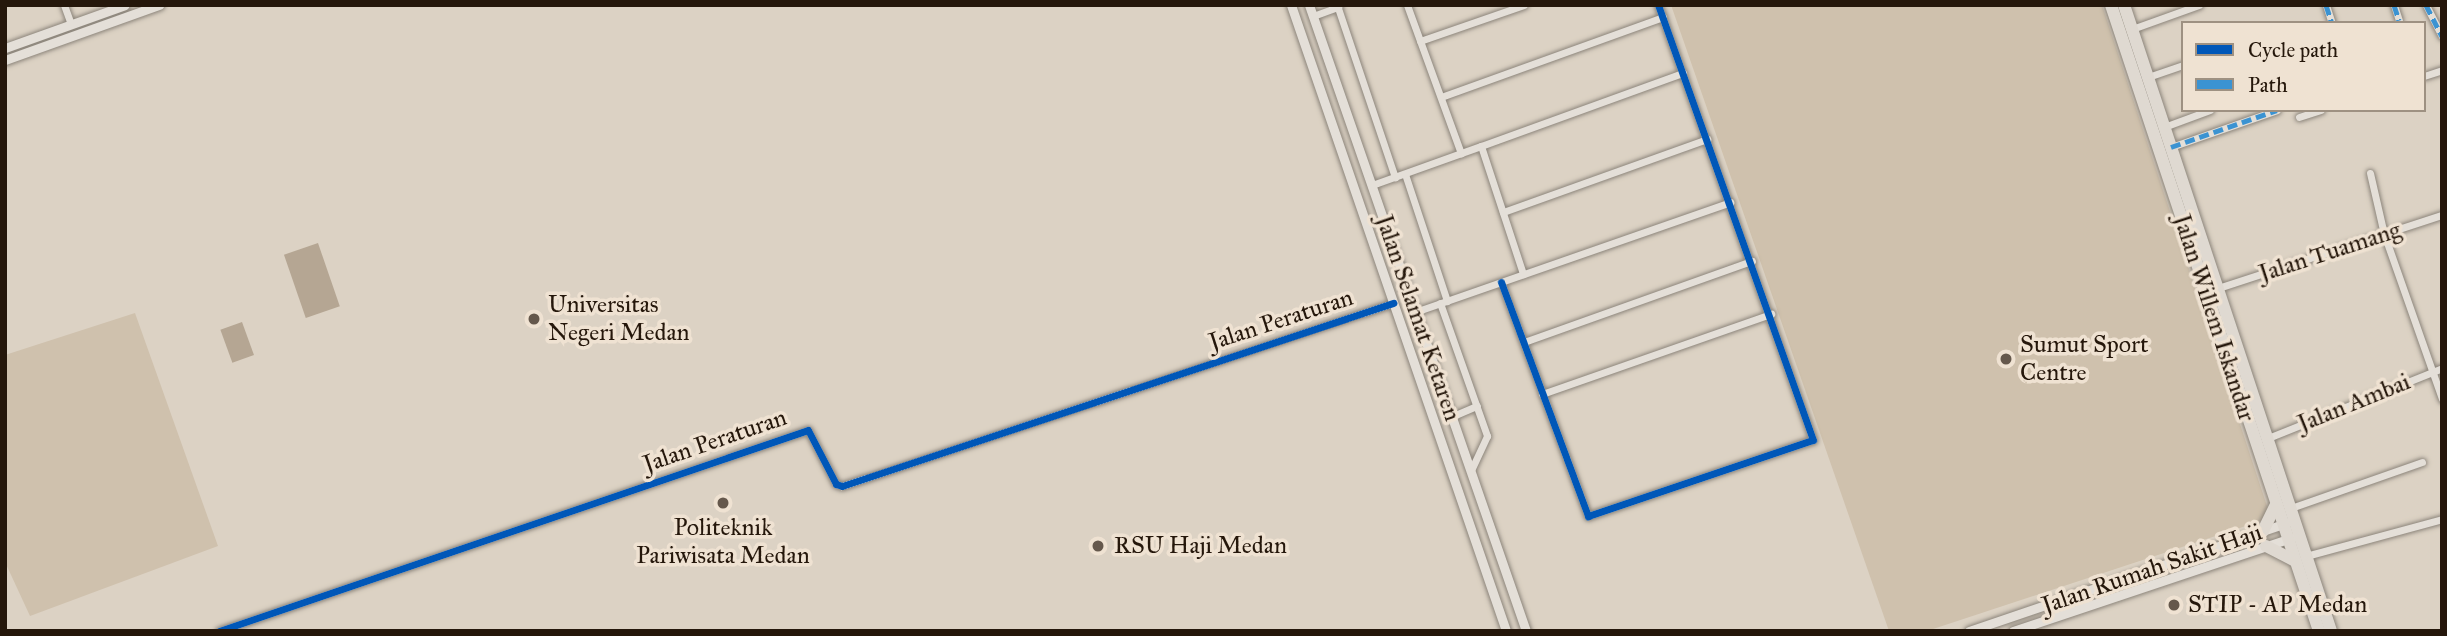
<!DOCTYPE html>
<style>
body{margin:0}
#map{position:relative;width:2447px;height:636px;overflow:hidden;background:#dcd2c4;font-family:"IM FELL Great Primer",serif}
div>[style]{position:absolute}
.green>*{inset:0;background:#cfc1ad}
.water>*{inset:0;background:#b5a693;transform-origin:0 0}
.roads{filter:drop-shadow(0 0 2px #8c857b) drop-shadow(0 0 2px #8c857b)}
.minor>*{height:7px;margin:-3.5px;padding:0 3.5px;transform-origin:3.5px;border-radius:3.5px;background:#e4dfd8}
.tertiary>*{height:9px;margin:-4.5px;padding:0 4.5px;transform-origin:4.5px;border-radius:4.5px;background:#e4dfd8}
.trunk>*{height:12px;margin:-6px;padding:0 6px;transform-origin:6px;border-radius:6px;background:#dfd9d1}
.quiet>*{height:5px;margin-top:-2.5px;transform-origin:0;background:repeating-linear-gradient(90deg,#3b93d2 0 10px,transparent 0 15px)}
.cycleway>*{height:7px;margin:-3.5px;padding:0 3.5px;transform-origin:3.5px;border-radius:3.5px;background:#0057b8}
.dots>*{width:19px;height:19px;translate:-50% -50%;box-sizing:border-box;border:4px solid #efe2d2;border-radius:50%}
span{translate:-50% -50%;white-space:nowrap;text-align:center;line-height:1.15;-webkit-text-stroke:7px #efe2d2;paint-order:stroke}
.street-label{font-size:24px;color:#25170b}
.poi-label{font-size:24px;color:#25170b}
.left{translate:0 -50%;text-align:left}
.frame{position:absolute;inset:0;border:7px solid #25170b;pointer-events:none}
.legend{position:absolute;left:2181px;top:21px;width:245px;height:91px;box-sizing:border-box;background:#efe2d2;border:2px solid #9e9182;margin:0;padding:9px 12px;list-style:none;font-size:21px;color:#25170b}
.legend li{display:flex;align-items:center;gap:14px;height:35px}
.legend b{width:35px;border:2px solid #9e9182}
</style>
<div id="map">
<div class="green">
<i style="clip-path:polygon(1671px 5px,2102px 5px,2268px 509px,2264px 520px,1927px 631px,1889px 631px)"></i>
<i style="clip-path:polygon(135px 313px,218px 546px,30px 616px,5px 562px,5px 355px)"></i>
</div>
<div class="water">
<i style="left:318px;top:243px;width:67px;height:36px;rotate:71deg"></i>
<i style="left:242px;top:322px;width:35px;height:23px;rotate:70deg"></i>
</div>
<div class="roads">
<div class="minor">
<i style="left:64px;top:5px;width:20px;rotate:70deg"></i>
<i style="left:1337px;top:5px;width:182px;rotate:71.4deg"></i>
<i style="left:1407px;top:5px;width:158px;rotate:70deg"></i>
<i style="left:2326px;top:5px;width:19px;rotate:72deg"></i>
<i style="left:2394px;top:5px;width:16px;rotate:72deg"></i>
<i style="left:2426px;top:5px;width:35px;rotate:63deg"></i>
<i style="left:1313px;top:16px;width:27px;rotate:-20deg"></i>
<i style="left:2132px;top:29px;width:71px;rotate:-19.7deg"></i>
<i style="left:1420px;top:41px;width:110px;rotate:-19.1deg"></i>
<i style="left:2424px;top:76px;width:19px;rotate:-18deg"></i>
<i style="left:2148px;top:77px;width:37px;rotate:-19deg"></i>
<i style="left:1441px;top:97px;width:236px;rotate:-19.8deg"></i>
<i style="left:2299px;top:117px;width:23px;rotate:-18deg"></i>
<i style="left:2164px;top:127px;width:49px;rotate:-20.3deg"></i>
<i style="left:1481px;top:146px;width:215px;rotate:-19.9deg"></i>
<i style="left:2171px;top:147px;width:112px;rotate:-19.2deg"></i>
<i style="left:2370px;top:173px;width:63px;rotate:77.1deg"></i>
<i style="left:2384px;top:234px;width:175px;rotate:70.6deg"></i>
<i style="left:1405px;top:174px;width:134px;rotate:71.7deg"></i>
<i style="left:1372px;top:185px;width:116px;rotate:-19.7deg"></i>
<i style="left:1481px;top:146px;width:135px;rotate:71.8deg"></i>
<i style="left:1503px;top:212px;width:217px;rotate:-19.7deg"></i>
<i style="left:1501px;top:282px;width:250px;rotate:69.6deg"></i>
<i style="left:1588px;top:516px;width:237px;rotate:-18.7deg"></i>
<i style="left:1813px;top:440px;width:462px;rotate:-109.6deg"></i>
<i style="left:2218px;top:288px;width:236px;rotate:-18.1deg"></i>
<i style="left:1440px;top:303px;width:141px;rotate:70.5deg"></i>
<i style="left:1487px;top:436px;width:38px;rotate:115deg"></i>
<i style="left:1415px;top:312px;width:334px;rotate:-19.2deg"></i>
<i style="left:1524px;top:342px;width:242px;rotate:-19.6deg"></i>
<i style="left:1542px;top:394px;width:243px;rotate:-19.3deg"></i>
<i style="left:1453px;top:416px;width:26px;rotate:-23deg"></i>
<i style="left:2268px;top:438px;width:188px;rotate:-21.9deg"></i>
<i style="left:2288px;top:509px;width:142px;rotate:-19.3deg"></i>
<i style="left:2306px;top:556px;width:141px;rotate:-15.2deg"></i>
<i style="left:219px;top:631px;width:622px;rotate:-18.84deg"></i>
<i style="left:808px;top:430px;width:61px;rotate:62.6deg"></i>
<i style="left:836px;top:484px;width:6px;rotate:18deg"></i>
<i style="left:842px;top:486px;width:581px;rotate:-18.37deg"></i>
</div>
<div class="tertiary">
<i style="left:1291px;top:5px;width:662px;rotate:71.04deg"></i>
<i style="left:1309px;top:5px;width:663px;rotate:70.88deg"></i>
<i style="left:5px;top:48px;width:127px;rotate:-19.7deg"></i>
<i style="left:5px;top:60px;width:164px;rotate:-19.7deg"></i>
<i style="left:1969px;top:631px;width:335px;rotate:-18.8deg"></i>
<i style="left:2013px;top:631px;width:293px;rotate:-18.5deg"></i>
</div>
<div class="trunk">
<i style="left:2111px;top:5px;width:660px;rotate:71.62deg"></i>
<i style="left:2124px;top:5px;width:659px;rotate:71.7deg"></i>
<i style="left:2263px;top:531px;width:30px;rotate:-64deg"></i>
<i style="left:2266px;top:546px;width:31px;rotate:27deg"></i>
</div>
</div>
<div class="quiet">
<i style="left:2326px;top:5px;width:19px;rotate:72deg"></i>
<i style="left:2394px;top:5px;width:16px;rotate:72deg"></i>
<i style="left:2426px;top:5px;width:35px;rotate:63deg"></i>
<i style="left:2171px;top:147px;width:112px;rotate:-19.2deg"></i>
</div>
<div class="cycleway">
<i style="left:1501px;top:282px;width:250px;rotate:69.6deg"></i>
<i style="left:1588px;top:516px;width:237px;rotate:-18.7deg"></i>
<i style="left:1813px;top:440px;width:462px;rotate:-109.6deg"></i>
<i style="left:219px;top:631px;width:622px;rotate:-18.84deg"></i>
<i style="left:808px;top:430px;width:61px;rotate:62.6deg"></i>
<i style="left:836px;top:484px;width:6px;rotate:18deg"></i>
<i style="left:842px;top:486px;width:581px;rotate:-18.37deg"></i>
</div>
<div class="dots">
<i style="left:534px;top:319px;background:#65584c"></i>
<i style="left:2006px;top:359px;background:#65584c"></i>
<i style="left:723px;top:503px;background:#65584c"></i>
<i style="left:1098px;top:546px;background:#65584c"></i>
<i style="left:2174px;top:605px;background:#65584c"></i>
</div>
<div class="street-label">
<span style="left:2330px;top:252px;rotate:-18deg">Jalan Tuamang</span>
<span style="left:1418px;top:318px;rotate:71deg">Jalan Selamat Ketaren</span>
<span style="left:2214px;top:318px;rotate:72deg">Jalan Willem Iskandar</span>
<span style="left:1281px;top:320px;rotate:-18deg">Jalan Peraturan</span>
<span style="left:2354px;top:403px;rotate:-22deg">Jalan Ambai</span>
<span style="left:715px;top:441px;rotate:-19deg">Jalan Peraturan</span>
<span style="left:2152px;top:569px;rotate:-19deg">Jalan Rumah Sakit Haji</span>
</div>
<div class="poi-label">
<span class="left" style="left:548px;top:319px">Universitas<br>Negeri Medan</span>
<span class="left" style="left:2020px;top:359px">Sumut Sport<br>Centre</span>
<span style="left:723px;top:542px">Politeknik<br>Pariwisata Medan</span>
<span class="left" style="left:1114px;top:546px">RSU Haji Medan</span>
<span class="left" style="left:2188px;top:605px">STIP - AP Medan</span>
</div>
<div class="frame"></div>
<ul class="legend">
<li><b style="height:9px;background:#0057b8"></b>Cycle path</li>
<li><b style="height:9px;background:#3b93d2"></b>Path</li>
</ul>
</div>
